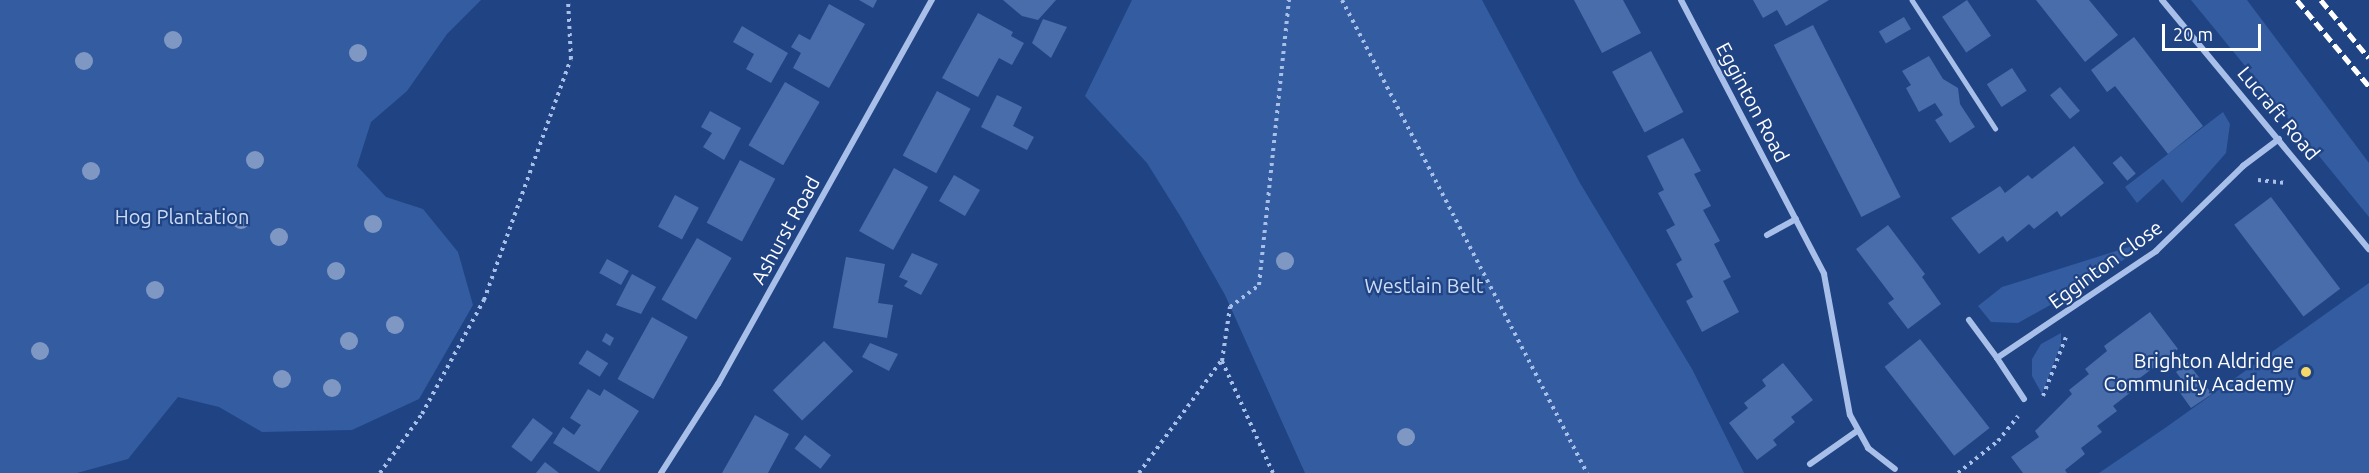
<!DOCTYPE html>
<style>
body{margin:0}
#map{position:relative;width:2369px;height:473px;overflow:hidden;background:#204383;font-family:Ubuntu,sans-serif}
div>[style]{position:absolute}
.green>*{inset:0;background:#345ca1}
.building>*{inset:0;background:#496dab;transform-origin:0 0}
.path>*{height:4px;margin-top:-2px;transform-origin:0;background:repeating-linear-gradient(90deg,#a8c0e9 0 3px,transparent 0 7.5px)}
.lane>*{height:4.5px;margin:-2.25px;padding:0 2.25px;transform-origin:2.25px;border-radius:2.25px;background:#a8c0e9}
.street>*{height:6px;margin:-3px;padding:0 3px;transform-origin:3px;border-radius:3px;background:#a8c0e9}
.rail>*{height:4.5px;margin-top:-2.25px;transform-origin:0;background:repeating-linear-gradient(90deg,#fff 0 10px,transparent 0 14.5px)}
.trees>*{width:18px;height:18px;margin:-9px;border-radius:50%;background:#7f97c3}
.dots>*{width:16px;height:16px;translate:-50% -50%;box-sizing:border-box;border:3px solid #204383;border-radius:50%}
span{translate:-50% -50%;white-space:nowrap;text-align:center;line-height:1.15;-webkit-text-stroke:4.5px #204383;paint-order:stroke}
.street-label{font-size:20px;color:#fff}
.park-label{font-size:20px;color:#ccdcf7}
.poi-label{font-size:20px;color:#fff}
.right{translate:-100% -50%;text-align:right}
.scale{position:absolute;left:2162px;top:24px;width:99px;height:27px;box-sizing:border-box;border:3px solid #fff;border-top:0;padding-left:8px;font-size:18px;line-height:21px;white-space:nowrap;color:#fff;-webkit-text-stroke:4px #204383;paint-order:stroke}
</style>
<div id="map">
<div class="green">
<i style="clip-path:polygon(0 0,481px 0,447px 34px,407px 91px,371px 122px,357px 166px,386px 197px,423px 209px,458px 252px,473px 305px,419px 399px,352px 430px,262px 432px,219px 407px,178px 397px,128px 459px,77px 473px,0 473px)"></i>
<i style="clip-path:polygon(1132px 0,1482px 0,1580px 183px,1692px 369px,1744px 473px,1305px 473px,1225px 295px,1182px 219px,1147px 163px,1085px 96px)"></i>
<i style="clip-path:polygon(2191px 0,2247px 0,2369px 163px,2369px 217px)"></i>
<i style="clip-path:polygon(2223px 112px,2230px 124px,2226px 153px,2182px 203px,2163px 179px,2137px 203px,2125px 187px)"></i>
<i style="clip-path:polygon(2132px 246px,2136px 251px,2095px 280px,2018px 323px,1991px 322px,1978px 306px,2002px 287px)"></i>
<i style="clip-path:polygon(2369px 283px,2369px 473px,2099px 473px,2165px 428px)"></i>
<i style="clip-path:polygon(2061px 333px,2061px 344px,2042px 394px,2032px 376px,2032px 359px,2041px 344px)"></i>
</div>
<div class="building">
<i style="clip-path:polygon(859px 0,877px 0,873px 8px)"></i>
<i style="clip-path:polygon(1003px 0,1056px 0,1038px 20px,1022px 16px)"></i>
<i style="clip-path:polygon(1574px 0,1623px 0,1641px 33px,1602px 53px)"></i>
<i style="clip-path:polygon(1753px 0,1829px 0,1786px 26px,1777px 10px,1763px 18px)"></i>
<i style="left:1967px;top:0;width:43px;height:30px;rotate:56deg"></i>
<i style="clip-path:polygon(2036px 0,2089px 0,2118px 35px,2085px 62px)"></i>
<i style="clip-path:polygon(829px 4px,865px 24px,829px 88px,793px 68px,801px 53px,791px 47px,799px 34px,810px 40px)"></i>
<i style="clip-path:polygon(978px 13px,1013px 32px,1011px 36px,1024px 43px,1012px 65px,999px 58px,978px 97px,942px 78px)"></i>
<i style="left:1904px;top:17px;width:14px;height:29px;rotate:60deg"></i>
<i style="clip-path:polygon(1043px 19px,1067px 27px,1051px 58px,1032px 43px)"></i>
<i style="left:1813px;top:25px;width:193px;height:44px;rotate:63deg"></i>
<i style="clip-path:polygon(742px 26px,788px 53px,771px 83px,746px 69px,754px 54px,733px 42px)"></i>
<i style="clip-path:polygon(2134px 37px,2203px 126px,2168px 154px,2115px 86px,2107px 92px,2091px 70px)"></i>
<i style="left:1651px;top:51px;width:69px;height:44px;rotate:62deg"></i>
<i style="clip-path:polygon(1929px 56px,1943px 79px,1958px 88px,1960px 104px,1975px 127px,1950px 143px,1935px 120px,1943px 115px,1935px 103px,1919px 112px,1906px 88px,1911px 85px,1902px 71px)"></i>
<i style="left:2012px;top:68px;width:27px;height:30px;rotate:57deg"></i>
<i style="left:785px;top:82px;width:40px;height:73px;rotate:30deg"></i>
<i style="left:2060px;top:87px;width:31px;height:13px;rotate:50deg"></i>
<i style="left:937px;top:91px;width:38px;height:73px;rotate:28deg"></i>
<i style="clip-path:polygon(997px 95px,1022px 107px,1013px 126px,1034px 137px,1027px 150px,981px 127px)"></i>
<i style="clip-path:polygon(710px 111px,741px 128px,724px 160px,703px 147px,712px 133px,701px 127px)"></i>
<i style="clip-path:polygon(1683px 138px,1701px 171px,1694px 174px,1711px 206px,1703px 210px,1720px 241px,1714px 244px,1731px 277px,1723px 281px,1739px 312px,1702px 332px,1686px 301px,1693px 297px,1676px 264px,1682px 260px,1666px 230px,1675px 225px,1658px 193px,1664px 190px,1647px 156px)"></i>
<i style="clip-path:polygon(2074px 146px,2104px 183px,2061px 217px,2057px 211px,2034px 229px,2029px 224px,2007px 242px,2003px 236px,1979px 254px,1951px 218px,2000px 186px,2005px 193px,2028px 175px,2032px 179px)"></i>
<i style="left:2121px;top:156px;width:23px;height:11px;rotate:50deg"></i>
<i style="left:740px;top:160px;width:40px;height:71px;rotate:28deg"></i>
<i style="left:894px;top:168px;width:39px;height:72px;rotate:29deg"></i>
<i style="left:954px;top:175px;width:30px;height:30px;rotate:30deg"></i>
<i style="left:675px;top:195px;width:27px;height:36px;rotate:28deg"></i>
<i style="left:2271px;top:197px;width:115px;height:46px;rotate:53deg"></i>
<i style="clip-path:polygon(1888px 225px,1925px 274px,1922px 277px,1941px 304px,1908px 329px,1888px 303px,1894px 299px,1856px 249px)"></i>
<i style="left:697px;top:238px;width:40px;height:71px;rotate:30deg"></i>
<i style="clip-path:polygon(912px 253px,938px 264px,921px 295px,904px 286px,908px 281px,899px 277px)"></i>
<i style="clip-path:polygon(846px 257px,885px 264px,878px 303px,893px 305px,887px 338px,833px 328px)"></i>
<i style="left:607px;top:259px;width:25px;height:16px;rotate:29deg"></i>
<i style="clip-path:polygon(632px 274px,656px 287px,641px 314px,616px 305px)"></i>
<i style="clip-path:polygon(2150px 312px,2178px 349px,2132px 384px,2136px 388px,2113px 406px,2117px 411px,2097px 426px,2102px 432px,2081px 448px,2085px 454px,2065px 470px,2067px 473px,2023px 473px,2011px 457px,2039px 437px,2035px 431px,2072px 394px,2069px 390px,2089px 374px,2085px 369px,2107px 351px,2104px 346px)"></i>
<i style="left:652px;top:317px;width:41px;height:71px;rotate:29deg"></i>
<i style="clip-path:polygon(606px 333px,614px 338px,610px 346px,602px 341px)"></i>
<i style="left:1920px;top:339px;width:113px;height:45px;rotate:52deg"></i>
<i style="left:824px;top:341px;width:42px;height:71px;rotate:46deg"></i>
<i style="clip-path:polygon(870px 343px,898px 354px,889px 371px,862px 357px)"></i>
<i style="left:587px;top:350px;width:25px;height:16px;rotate:32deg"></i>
<i style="clip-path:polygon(2181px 354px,2212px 394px,2191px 408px,2178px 390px,2185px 384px,2176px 372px,2182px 367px,2176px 358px)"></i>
<i style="clip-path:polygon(1783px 363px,1813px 400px,1791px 417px,1795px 422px,1773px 440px,1777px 445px,1757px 460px,1729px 423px,1748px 408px,1744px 403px,1766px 386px,1762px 380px)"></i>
<i style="clip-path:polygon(588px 389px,600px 396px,604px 389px,639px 411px,599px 472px,553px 443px,563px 427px,574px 435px,581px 425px,570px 418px)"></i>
<i style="clip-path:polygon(755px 415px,789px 434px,768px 473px,722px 473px)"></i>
<i style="left:533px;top:418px;width:25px;height:36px;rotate:37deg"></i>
<i style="left:805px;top:435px;width:33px;height:17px;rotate:38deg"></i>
<i style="clip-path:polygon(545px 462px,559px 473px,536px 473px)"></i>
</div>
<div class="path">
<i style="left:1342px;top:0;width:533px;rotate:62.62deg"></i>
<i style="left:2258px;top:180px;width:28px;rotate:6deg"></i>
<i style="left:2043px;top:396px;width:63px;rotate:-68.7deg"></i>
<i style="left:380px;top:473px;width:72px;rotate:-54.6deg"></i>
<i style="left:422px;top:414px;width:130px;rotate:-61.5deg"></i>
<i style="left:484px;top:300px;width:256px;rotate:-70.2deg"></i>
<i style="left:571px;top:59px;width:59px;rotate:-92.9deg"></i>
<i style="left:1139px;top:473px;width:139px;rotate:-53.8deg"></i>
<i style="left:1273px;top:473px;width:123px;rotate:-114.5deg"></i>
<i style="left:1222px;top:361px;width:55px;rotate:-81.6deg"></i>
<i style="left:1230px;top:307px;width:36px;rotate:-37deg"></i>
<i style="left:1259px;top:285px;width:287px;rotate:-84deg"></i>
<i style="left:1958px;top:473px;width:51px;rotate:-38.7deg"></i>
<i style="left:1998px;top:441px;width:32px;rotate:-51deg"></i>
</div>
<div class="lane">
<i style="left:1912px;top:0;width:153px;rotate:57deg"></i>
</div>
<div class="street">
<i style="left:1681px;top:0;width:309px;rotate:62.4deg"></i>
<i style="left:1824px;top:274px;width:143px;rotate:79.6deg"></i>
<i style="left:1850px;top:415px;width:38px;rotate:61deg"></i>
<i style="left:1868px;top:448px;width:34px;rotate:38deg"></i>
<i style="left:2162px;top:0;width:324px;rotate:50.3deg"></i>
<i style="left:1767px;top:235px;width:33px;rotate:-29deg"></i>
<i style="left:1969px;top:320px;width:47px;rotate:53.6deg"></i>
<i style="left:2024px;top:399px;width:49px;rotate:-123.4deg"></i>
<i style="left:1997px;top:358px;width:192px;rotate:-33.9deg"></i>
<i style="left:2156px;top:251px;width:122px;rotate:-44.3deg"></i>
<i style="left:2243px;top:166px;width:45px;rotate:-36.9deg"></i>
<i style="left:1810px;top:464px;width:57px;rotate:-35.1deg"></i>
<i style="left:661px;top:473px;width:106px;rotate:-57.4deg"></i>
<i style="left:718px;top:384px;width:440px;rotate:-60.9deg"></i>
</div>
<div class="rail">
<i style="left:2297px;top:0;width:112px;rotate:50.1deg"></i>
<i style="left:2321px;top:0;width:75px;rotate:50.4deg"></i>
</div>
<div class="trees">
<i style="left:173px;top:40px"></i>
<i style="left:358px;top:53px"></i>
<i style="left:84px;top:61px"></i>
<i style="left:255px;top:160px"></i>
<i style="left:91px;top:171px"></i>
<i style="left:241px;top:220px"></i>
<i style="left:373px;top:224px"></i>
<i style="left:279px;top:237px"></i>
<i style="left:1285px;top:261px"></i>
<i style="left:336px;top:271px"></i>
<i style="left:155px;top:290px"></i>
<i style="left:395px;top:325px"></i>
<i style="left:349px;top:341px"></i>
<i style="left:40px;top:351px"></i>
<i style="left:282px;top:379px"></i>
<i style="left:332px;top:388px"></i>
<i style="left:1406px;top:437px"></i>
</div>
<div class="dots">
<i style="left:2306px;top:372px;background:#f6d968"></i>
</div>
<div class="street-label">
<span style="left:1753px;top:102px;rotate:62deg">Egginton Road</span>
<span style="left:2279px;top:113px;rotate:50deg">Lucraft Road</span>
<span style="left:785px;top:230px;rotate:-61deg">Ashurst Road</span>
<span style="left:2105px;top:264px;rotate:-36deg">Egginton Close</span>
</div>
<div class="park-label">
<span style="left:182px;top:216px">Hog Plantation</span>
<span style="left:1424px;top:285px">Westlain Belt</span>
</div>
<div class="poi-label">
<span class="right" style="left:2294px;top:372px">Brighton Aldridge<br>Community Academy</span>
</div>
<div class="scale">20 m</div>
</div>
